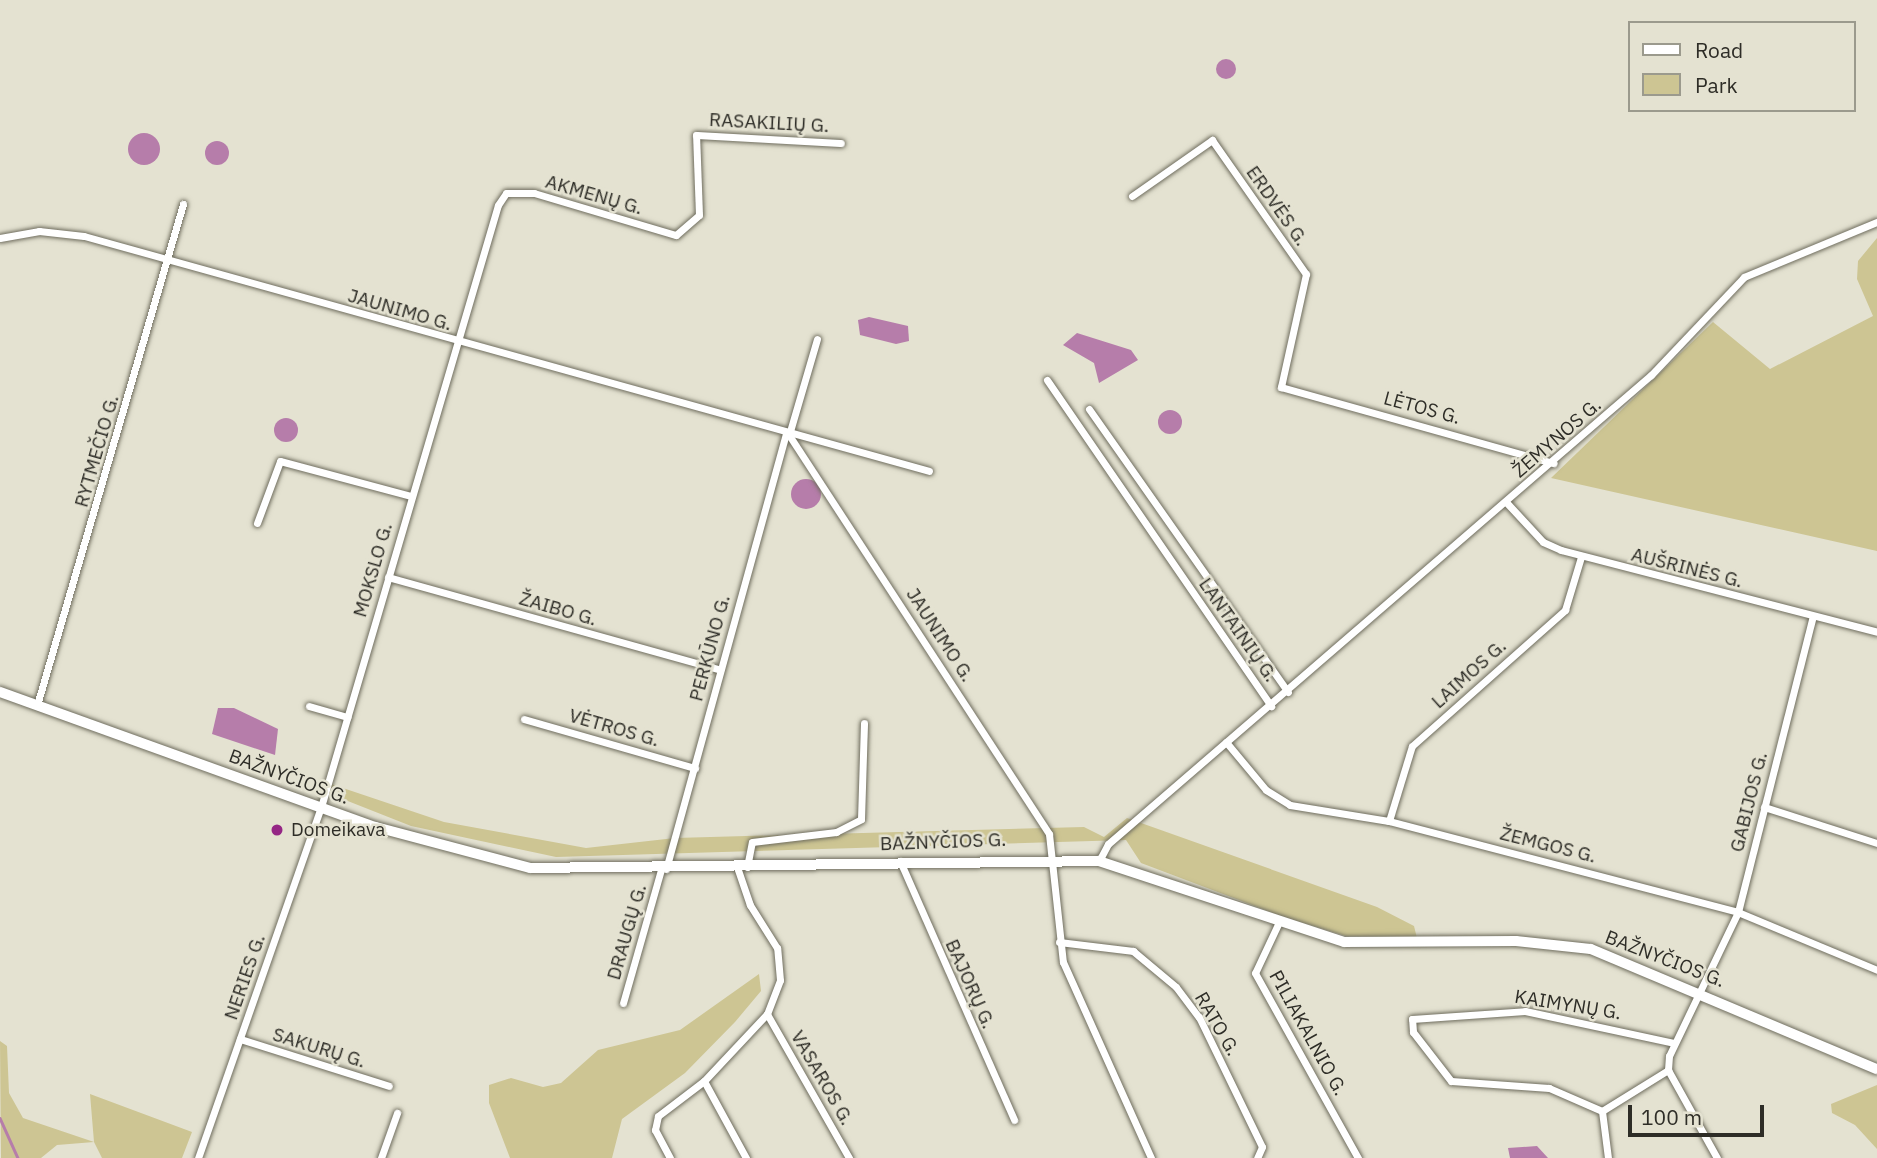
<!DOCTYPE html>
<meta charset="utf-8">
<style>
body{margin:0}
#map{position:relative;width:1877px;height:1158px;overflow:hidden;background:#e4e2d1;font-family:"IBM Plex Sans",sans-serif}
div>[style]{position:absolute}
.green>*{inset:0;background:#cdc593}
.water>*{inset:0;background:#b67daa}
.round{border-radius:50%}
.stream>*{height:2.5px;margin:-1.25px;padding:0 1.25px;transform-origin:1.25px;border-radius:1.25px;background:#b67daa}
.roads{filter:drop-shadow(0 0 2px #6f6d5e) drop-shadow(0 0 2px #6f6d5e)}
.minor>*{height:7px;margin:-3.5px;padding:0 3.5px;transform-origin:3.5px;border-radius:3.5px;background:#fff}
.secondary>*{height:10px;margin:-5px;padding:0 5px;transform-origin:5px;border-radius:5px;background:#fff}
.dots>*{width:19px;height:19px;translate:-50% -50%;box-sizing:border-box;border:4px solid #e4e2d1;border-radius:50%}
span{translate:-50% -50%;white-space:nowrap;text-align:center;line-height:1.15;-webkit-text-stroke:5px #e4e2d1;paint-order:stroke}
.street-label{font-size:19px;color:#2e2d27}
.poi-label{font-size:19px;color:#2e2d27}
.left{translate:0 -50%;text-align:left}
.legend{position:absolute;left:1628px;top:21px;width:228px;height:91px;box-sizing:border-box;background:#e4e2d1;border:2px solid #9b9a8d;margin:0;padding:9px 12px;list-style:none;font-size:21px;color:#2e2d27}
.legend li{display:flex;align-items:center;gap:14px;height:35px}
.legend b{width:35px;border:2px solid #9b9a8d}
.scale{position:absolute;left:1628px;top:1105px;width:136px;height:32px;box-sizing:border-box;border:4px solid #2e2d27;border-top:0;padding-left:9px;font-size:21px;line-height:24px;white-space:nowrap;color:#2e2d27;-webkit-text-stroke:5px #e4e2d1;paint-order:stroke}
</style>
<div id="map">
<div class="green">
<i style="clip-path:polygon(1877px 238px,1877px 551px,1551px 478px,1713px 322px,1770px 369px,1873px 316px,1857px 279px,1858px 261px)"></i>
<i style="clip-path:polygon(328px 783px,444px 822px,586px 848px,675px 838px,1084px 827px,1104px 837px,1127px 818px,1377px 907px,1414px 926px,1417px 938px,1346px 936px,1281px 916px,1141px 863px,1126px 840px,556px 857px,411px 826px,325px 792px)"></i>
<i style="clip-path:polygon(759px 974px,761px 991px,735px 1022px,685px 1073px,622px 1119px,612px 1158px,510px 1158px,489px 1103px,489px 1085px,511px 1078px,543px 1087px,561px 1083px,598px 1050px,680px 1030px)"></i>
<i style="clip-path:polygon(0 1041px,7px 1046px,9px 1093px,23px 1118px,94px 1142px,90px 1094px,192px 1132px,182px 1158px,102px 1158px,94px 1142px,57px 1145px,41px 1158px,1px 1158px)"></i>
<i style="clip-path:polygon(1877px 1085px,1877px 1149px,1855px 1125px,1832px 1113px,1831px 1104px)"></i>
</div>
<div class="water">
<i class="round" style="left:1216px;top:59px;width:20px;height:20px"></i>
<i class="round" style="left:128px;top:133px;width:32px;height:32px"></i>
<i class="round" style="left:205px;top:141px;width:24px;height:24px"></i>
<i style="clip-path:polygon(869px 317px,908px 326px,909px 341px,896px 344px,860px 335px,858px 320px)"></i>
<i style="clip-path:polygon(1077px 333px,1131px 350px,1138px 360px,1099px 383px,1094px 363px,1063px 345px)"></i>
<i class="round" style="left:1158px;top:410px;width:24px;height:24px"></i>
<i class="round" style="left:274px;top:418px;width:24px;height:24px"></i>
<i class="round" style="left:791px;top:479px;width:30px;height:30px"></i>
<i style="clip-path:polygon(218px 708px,234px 708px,278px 729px,275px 755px,212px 734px)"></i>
<i style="clip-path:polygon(1537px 1146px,1548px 1158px,1510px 1158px,1508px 1148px)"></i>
</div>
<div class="stream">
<i style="left:0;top:1118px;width:44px;rotate:65.8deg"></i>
</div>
<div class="roads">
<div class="minor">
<i style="left:1132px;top:196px;width:98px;rotate:-35deg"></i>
<i style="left:1212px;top:140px;width:164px;rotate:55deg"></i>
<i style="left:1306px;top:274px;width:116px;rotate:102.5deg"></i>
<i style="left:1281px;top:387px;width:283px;rotate:15.6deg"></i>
<i style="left:0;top:238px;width:40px;rotate:-10deg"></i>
<i style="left:39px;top:231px;width:45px;rotate:6.3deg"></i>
<i style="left:84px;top:236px;width:877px;rotate:15.54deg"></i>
<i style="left:817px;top:339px;width:100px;rotate:106.3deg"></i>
<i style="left:789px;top:435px;width:476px;rotate:56.9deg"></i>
<i style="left:1049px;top:834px;width:129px;rotate:83.8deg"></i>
<i style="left:1063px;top:962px;width:215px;rotate:65.8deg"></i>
<i style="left:1047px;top:380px;width:396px;rotate:55.5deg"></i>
<i style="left:1089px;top:409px;width:346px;rotate:54.9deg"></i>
<i style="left:1506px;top:502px;width:54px;rotate:47.2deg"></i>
<i style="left:1543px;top:542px;width:20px;rotate:24deg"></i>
<i style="left:1561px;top:550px;width:326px;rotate:14.5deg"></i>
<i style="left:257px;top:523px;width:66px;rotate:-69.6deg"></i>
<i style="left:280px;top:461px;width:136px;rotate:15deg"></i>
<i style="left:388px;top:577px;width:345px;rotate:15.6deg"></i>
<i style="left:37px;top:705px;width:522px;rotate:-73.75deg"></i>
<i style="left:309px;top:706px;width:40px;rotate:16deg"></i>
<i style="left:524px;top:719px;width:178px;rotate:16deg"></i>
<i style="left:1226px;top:742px;width:62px;rotate:50.2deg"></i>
<i style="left:1266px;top:790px;width:28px;rotate:32deg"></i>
<i style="left:1290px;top:805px;width:100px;rotate:9.2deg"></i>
<i style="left:1389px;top:821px;width:361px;rotate:14.6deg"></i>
<i style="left:1738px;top:912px;width:151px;rotate:22.6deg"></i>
<i style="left:1764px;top:807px;width:119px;rotate:17.7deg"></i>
<i style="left:1389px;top:821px;width:78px;rotate:-73deg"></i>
<i style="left:1412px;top:746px;width:205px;rotate:-41.6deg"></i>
<i style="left:1565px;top:610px;width:55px;rotate:-73.2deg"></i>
<i style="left:900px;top:861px;width:283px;rotate:66.2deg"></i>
<i style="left:1099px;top:861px;width:19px;rotate:-62deg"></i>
<i style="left:1108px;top:844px;width:718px;rotate:-40.82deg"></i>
<i style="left:1651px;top:375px;width:135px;rotate:-46.5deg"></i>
<i style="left:1744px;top:277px;width:144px;rotate:-22.5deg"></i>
<i style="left:747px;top:867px;width:25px;rotate:-79deg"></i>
<i style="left:752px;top:842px;width:85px;rotate:-6.8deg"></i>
<i style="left:836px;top:832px;width:28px;rotate:-27deg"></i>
<i style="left:861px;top:819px;width:96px;rotate:-88.2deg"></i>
<i style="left:666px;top:869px;width:451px;rotate:-74.6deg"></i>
<i style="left:1279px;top:922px;width:56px;rotate:115.2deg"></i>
<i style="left:1255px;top:973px;width:212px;rotate:60.9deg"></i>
<i style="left:1059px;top:942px;width:75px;rotate:6.9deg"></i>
<i style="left:1133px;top:951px;width:56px;rotate:39.9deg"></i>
<i style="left:1176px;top:987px;width:38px;rotate:53deg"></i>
<i style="left:1199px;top:1017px;width:144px;rotate:64.1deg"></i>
<i style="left:1262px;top:1147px;width:12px;rotate:114deg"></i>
<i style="left:623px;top:1003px;width:138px;rotate:-74.1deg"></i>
<i style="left:767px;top:1014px;width:166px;rotate:60.3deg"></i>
<i style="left:240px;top:1039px;width:156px;rotate:17.5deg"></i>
<i style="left:704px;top:1081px;width:88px;rotate:61.4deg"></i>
<i style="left:1602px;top:1111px;width:78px;rotate:-31.8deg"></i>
<i style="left:198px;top:1158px;width:372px;rotate:-70.7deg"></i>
<i style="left:321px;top:807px;width:627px;rotate:-73.62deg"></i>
<i style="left:498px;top:205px;width:14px;rotate:-56deg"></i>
<i style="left:506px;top:193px;width:28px"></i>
<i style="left:534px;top:193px;width:148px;rotate:16.5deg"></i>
<i style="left:676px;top:235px;width:30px;rotate:-41deg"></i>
<i style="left:699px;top:215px;width:80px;rotate:-92.1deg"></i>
<i style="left:696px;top:135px;width:145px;rotate:3.2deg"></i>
<i style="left:381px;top:1158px;width:48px;rotate:-70.4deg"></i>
<i style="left:670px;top:1158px;width:32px;rotate:-118deg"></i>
<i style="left:655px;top:1130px;width:14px;rotate:-78deg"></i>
<i style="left:658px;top:1116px;width:58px;rotate:-37.3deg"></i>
<i style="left:704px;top:1081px;width:92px;rotate:-46.8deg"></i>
<i style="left:767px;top:1014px;width:36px;rotate:-69deg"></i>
<i style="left:780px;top:980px;width:32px;rotate:-95deg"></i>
<i style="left:777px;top:948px;width:51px;rotate:-122.1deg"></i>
<i style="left:750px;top:905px;width:40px;rotate:-108.9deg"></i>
<i style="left:1608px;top:1158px;width:47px;rotate:-97.3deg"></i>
<i style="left:1602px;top:1111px;width:58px;rotate:-156.5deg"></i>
<i style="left:1549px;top:1088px;width:98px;rotate:-175.9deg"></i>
<i style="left:1451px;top:1081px;width:62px;rotate:-127.8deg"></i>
<i style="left:1413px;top:1032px;width:13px;rotate:-94deg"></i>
<i style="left:1412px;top:1019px;width:113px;rotate:-4deg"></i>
<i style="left:1525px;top:1011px;width:152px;rotate:12.1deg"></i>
<i style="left:1717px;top:1158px;width:101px;rotate:-119.1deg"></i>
<i style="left:1668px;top:1070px;width:14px;rotate:-86deg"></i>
<i style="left:1669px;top:1056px;width:160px;rotate:-64.4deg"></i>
<i style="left:1738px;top:912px;width:305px;rotate:-75.8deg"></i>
</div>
<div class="secondary">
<i style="left:0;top:692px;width:400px;rotate:19.8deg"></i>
<i style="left:376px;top:827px;width:159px;rotate:14.9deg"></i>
<i style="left:530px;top:868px;width:569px;rotate:-0.7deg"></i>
<i style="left:1099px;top:861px;width:258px;rotate:18.3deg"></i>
<i style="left:1344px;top:942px;width:172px;rotate:-0.3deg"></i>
<i style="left:1516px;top:941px;width:75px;rotate:6.1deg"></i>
<i style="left:1591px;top:949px;width:310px;rotate:22.8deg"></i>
</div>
</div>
<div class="dots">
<i style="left:277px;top:830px;background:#952685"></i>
</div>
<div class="street-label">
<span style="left:769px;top:123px;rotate:3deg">RASAKILIŲ G.</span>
<span style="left:594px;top:195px;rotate:16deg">AKMENŲ G.</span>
<span style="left:1277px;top:206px;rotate:55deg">ERDVĖS G.</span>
<span style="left:400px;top:310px;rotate:16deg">JAUNIMO G.</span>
<span style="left:1422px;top:408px;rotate:15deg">LĖTOS G.</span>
<span style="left:1557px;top:438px;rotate:-41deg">ŽEMYNOS G.</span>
<span style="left:97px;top:451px;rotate:-74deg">RYTMEČIO G.</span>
<span style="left:1687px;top:568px;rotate:14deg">AUŠRINĖS G.</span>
<span style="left:373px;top:570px;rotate:-74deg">MOKSLO G.</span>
<span style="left:558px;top:609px;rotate:16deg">ŽAIBO G.</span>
<span style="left:1238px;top:630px;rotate:55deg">LANTAINIŲ G.</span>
<span style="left:940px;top:635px;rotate:57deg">JAUNIMO G.</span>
<span style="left:710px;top:648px;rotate:-75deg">PERKŪNO G.</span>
<span style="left:1469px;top:674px;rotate:-42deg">LAIMOS G.</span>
<span style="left:614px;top:728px;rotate:16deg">VĖTROS G.</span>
<span style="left:289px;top:777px;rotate:20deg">BAŽNYČIOS G.</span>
<span style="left:1749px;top:802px;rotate:-76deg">GABIJOS G.</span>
<span style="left:943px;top:842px;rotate:-2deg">BAŽNYČIOS G.</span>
<span style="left:1548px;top:845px;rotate:14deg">ŽEMGOS G.</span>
<span style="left:627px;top:932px;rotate:-74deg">DRAUGŲ G.</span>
<span style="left:1665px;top:959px;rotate:21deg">BAŽNYČIOS G.</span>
<span style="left:245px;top:977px;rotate:-71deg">NERIES G.</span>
<span style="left:970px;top:984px;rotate:66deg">BAJORŲ G.</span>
<span style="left:1568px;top:1005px;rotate:9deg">KAIMYNŲ G.</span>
<span style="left:1217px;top:1024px;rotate:60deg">RATO G.</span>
<span style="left:1308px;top:1033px;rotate:61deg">PILIAKALNIO G.</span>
<span style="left:319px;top:1048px;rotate:17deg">SAKURŲ G.</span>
<span style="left:822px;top:1078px;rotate:60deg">VASAROS G.</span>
</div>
<div class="poi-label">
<span class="left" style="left:291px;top:830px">Domeikava</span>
</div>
<ul class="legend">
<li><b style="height:9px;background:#fff"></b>Road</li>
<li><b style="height:19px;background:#cdc593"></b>Park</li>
</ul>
<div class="scale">100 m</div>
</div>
